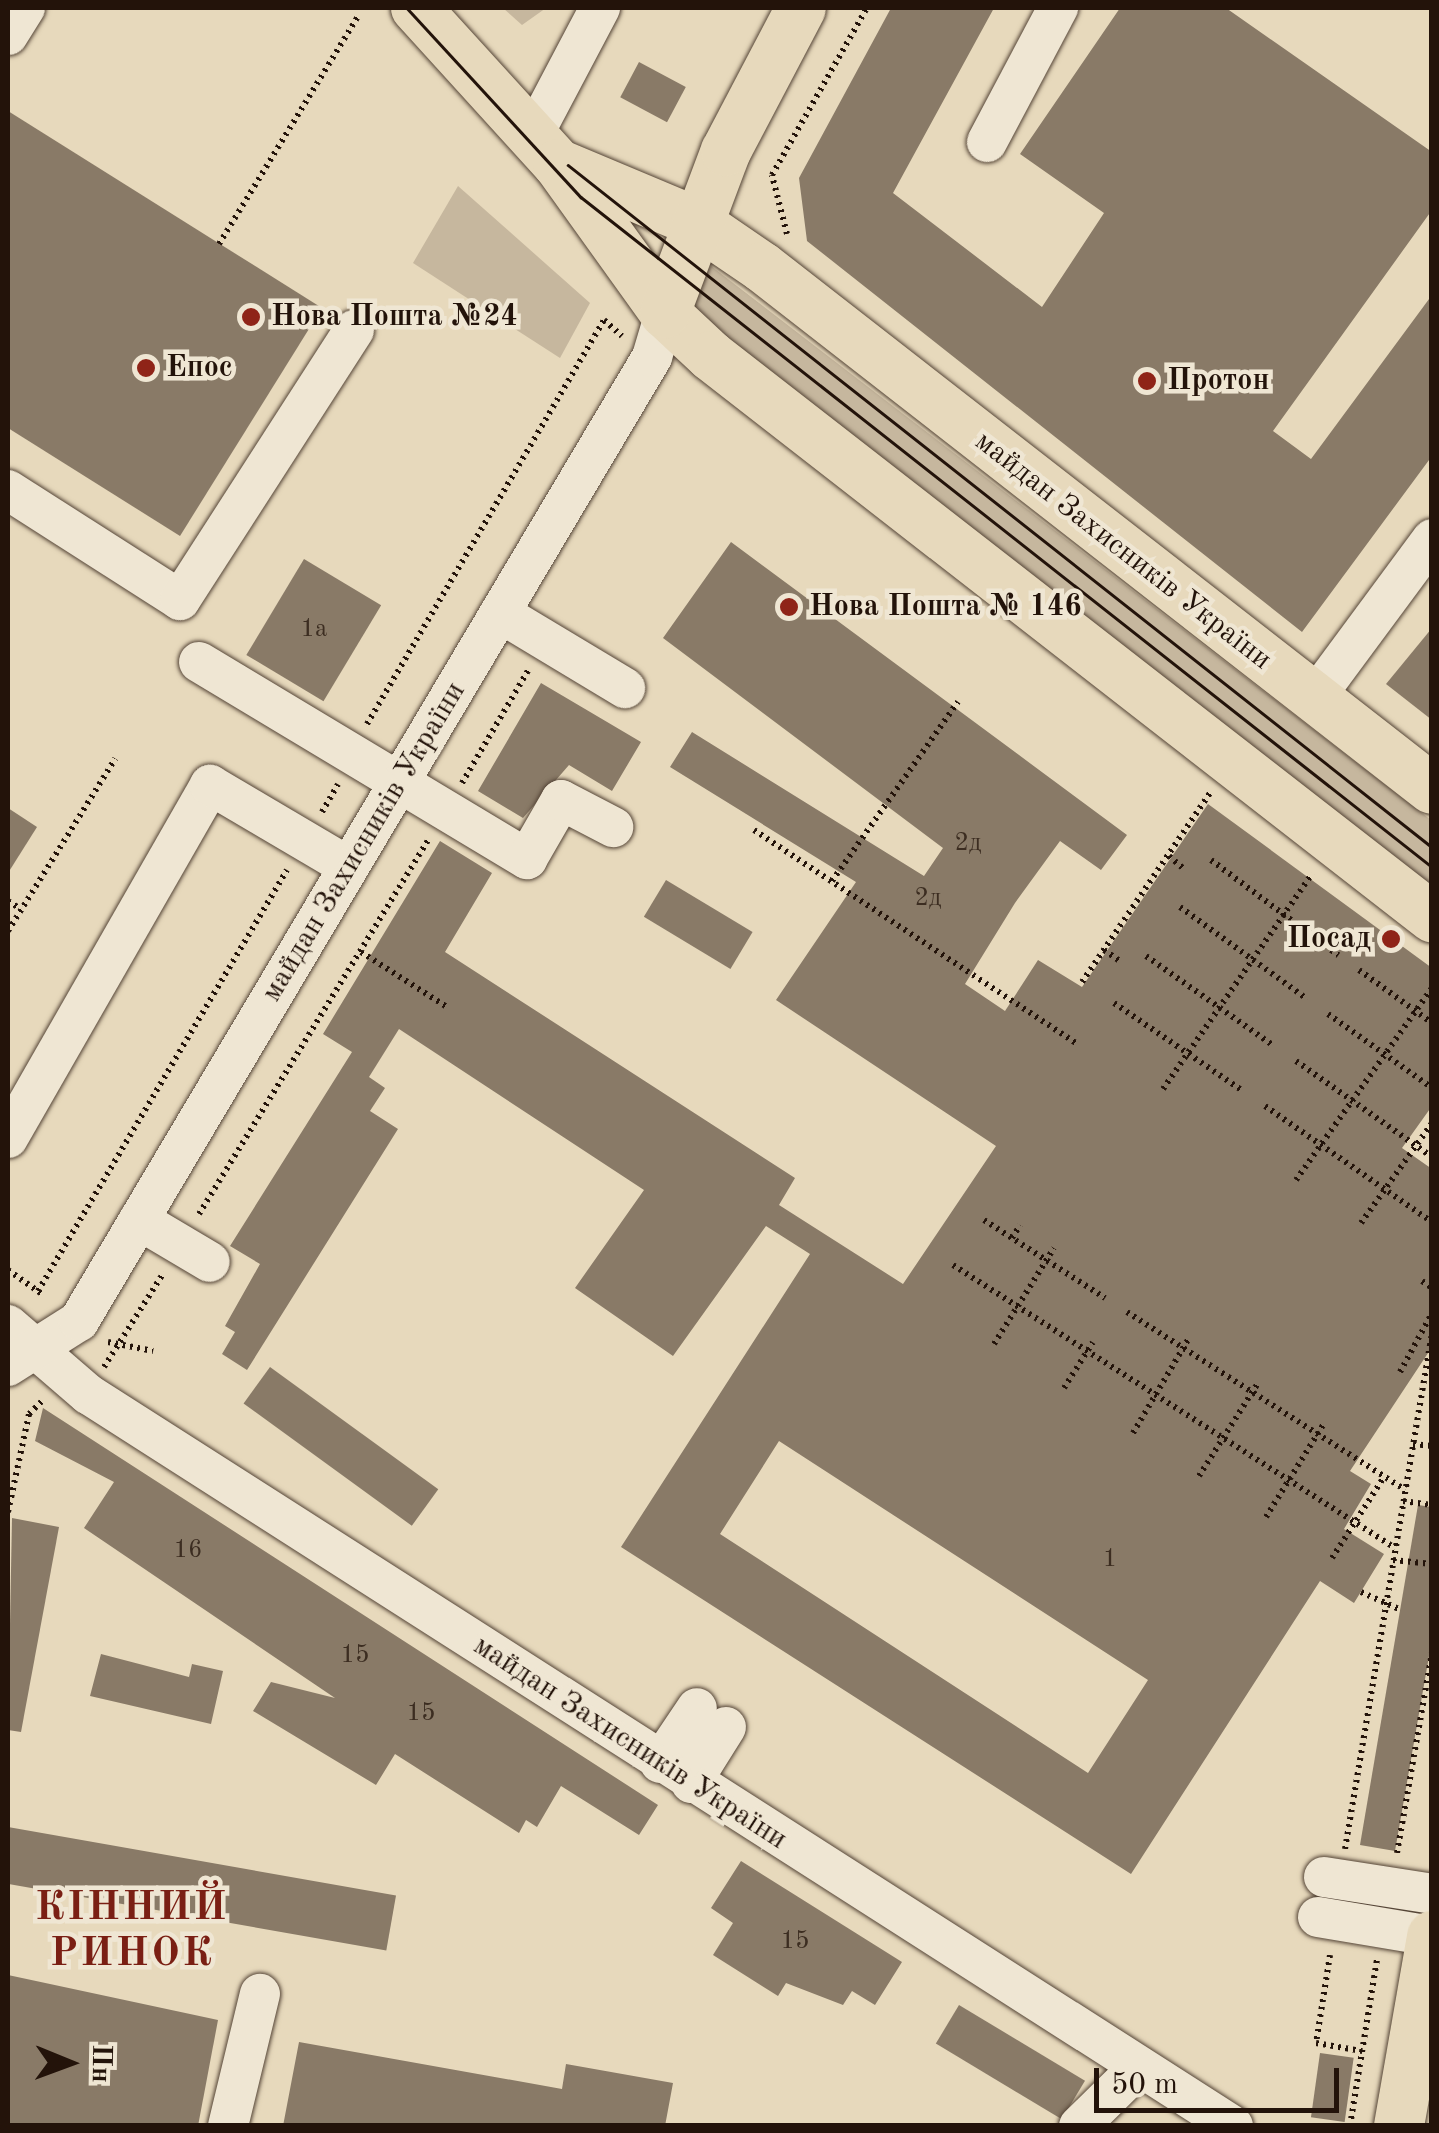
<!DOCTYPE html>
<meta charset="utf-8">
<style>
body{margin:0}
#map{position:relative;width:1439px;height:2133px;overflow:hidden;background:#e7d9bc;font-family:"Old Standard TT",serif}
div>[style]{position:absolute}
.green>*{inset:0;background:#c6b79e}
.building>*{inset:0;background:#897a67;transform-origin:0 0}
.path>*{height:6px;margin-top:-3px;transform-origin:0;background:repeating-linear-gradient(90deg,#23130a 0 2.5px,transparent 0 7.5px)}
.roads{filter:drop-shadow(0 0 2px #544436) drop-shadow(0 0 2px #544436)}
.minor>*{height:40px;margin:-20px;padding:0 20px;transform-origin:20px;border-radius:20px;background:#efe6d3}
.major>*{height:50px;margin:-25px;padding:0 25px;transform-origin:25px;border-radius:25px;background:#e7d9bc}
.tram>*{height:2.5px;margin:-1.25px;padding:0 1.25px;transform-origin:1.25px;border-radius:1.25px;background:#23130a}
.dots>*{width:28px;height:28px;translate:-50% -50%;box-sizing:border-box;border:5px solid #efe6d3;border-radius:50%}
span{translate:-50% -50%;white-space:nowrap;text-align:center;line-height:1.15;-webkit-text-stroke:9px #efe6d3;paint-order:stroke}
.number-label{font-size:25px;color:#3c2d21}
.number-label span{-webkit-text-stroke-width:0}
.poi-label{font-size:30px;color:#23130a;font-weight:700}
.left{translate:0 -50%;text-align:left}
.right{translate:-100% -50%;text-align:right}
.street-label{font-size:30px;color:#23130a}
.district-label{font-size:40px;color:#7a1f14;font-weight:700;letter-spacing:2.5px}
.frame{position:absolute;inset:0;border:10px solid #23130a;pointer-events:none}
.north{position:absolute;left:20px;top:2013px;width:100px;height:100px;-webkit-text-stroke:8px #efe6d3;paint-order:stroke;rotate:91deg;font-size:28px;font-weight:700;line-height:40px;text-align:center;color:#23130a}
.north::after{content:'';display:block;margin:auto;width:35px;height:45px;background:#23130a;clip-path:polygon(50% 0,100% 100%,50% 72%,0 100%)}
.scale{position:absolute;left:1094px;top:2068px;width:245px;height:45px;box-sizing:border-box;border:5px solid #23130a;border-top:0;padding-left:12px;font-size:30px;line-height:35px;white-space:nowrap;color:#23130a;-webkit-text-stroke:8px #efe6d3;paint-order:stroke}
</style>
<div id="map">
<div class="green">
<i style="clip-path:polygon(503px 8px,546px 8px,522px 25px)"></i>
<i style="clip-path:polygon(458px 186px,590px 303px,560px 358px,413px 263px)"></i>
<i style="clip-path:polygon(711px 266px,1431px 820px,1431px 898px,729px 347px,687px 298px)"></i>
</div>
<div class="building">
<i style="clip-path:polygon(891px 8px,994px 8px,893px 193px,1042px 307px,1104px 213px,1020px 154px,1120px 8px,1226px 8px,1432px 152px,1432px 210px,1273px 431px,1311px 459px,1432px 295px,1432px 456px,1302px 632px,807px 241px,799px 178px)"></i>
<i style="left:639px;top:62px;width:53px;height:40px;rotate:28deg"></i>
<i style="clip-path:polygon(8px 111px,322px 308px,180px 536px,8px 428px)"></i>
<i style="clip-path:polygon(evenodd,731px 542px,1127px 835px,1101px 870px,1060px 841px,1015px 903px,965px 984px,1005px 1011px,1038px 960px,1082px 987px,1208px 804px,1432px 968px,1432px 1106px,1402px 1148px,1432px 1169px,1432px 1347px,1350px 1471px,1371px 1484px,1344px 1529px,1384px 1554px,1354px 1603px,1320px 1581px,1131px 1874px,621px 1547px,810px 1254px,766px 1226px,673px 1356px,575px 1288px,644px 1190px,399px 1029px,369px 1077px,385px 1088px,370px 1111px,398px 1129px,247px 1370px,222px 1354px,235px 1332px,225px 1326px,260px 1264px,230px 1246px,352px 1052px,323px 1034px,440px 841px,492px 873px,445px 952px,795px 1178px,779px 1205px,903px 1284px,996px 1146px,776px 1000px,856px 882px,670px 767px,692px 732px,924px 876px,943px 848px,663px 638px,731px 542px,779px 1441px,1148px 1680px,1088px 1773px,720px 1534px,779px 1441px)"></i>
<i style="left:304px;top:559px;width:90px;height:112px;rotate:31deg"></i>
<i style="clip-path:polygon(1432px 628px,1432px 720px,1386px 684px)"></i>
<i style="clip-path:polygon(541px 683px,641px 742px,612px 791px,569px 765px,523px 818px,478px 791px)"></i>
<i style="clip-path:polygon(8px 808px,37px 827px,8px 873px)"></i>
<i style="left:666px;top:880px;width:101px;height:43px;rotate:31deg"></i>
<i style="left:270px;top:1367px;width:208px;height:45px;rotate:36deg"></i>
<i style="clip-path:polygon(43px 1408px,658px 1805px,639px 1835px,561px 1786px,537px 1827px,526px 1820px,519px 1833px,395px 1754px,376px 1785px,253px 1711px,271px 1682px,335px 1698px,84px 1528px,114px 1482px,35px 1441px)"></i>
<i style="clip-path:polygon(1418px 1505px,1432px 1507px,1432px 1639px,1395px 1851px,1360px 1845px)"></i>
<i style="clip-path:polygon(12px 1518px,59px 1527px,21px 1732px,8px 1730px)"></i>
<i style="clip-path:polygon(101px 1654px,189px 1677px,192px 1664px,223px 1671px,211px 1724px,90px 1696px)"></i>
<i style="left:8px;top:1827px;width:394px;height:56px;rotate:10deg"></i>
<i style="clip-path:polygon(741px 1861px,902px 1962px,875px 2005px,852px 1991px,843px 2005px,786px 1983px,778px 1996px,713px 1955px,733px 1923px,711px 1908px)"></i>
<i style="clip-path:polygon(8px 1975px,218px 2020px,198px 2126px,8px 2126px)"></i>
<i style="left:959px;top:2005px;width:147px;height:45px;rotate:31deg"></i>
<i style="clip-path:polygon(299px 2042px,562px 2089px,566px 2064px,673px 2083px,665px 2126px,283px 2126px)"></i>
<i style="left:1320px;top:2053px;width:34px;height:65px;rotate:8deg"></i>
</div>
<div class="path">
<i style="left:787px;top:234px;width:61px;rotate:-104.3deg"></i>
<i style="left:772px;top:175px;width:192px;rotate:-60.4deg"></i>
<i style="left:219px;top:244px;width:268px;rotate:-58.6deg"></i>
<i style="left:367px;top:724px;width:468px;rotate:-59.6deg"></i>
<i style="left:604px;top:320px;width:24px;rotate:42deg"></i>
<i style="left:462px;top:783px;width:132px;rotate:-59.6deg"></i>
<i style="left:322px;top:812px;width:32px;rotate:-60deg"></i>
<i style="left:754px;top:830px;width:386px;rotate:33.5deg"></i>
<i style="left:1169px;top:856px;width:20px;rotate:41deg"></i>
<i style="left:1211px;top:860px;width:159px;rotate:36.8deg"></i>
<i style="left:832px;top:881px;width:219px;rotate:-54.9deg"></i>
<i style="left:8px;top:901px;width:15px;rotate:32deg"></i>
<i style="left:1180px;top:907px;width:157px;rotate:35.9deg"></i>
<i style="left:8px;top:931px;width:203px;rotate:-58.1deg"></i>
<i style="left:1104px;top:950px;width:21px;rotate:35deg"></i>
<i style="left:361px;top:952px;width:102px;rotate:32.6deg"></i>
<i style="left:1146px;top:956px;width:156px;rotate:35.1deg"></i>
<i style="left:1359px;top:970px;width:90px;rotate:36deg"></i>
<i style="left:1082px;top:982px;width:228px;rotate:-55.9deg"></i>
<i style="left:1114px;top:1003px;width:156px;rotate:34.3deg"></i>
<i style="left:1328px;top:1014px;width:128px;rotate:35.4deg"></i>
<i style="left:1296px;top:1061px;width:166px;rotate:35.2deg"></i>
<i style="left:1163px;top:1089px;width:262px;rotate:-55.3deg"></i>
<i style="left:1265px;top:1106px;width:203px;rotate:34.8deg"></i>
<i style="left:1296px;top:1180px;width:235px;rotate:-54.7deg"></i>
<i style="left:199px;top:1214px;width:438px;rotate:-58.5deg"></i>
<i style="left:984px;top:1220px;width:144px;rotate:32.8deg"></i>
<i style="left:1361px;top:1223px;width:123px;rotate:-54.6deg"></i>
<i style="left:1012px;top:1238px;width:15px;rotate:-58deg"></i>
<i style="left:953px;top:1265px;width:525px;rotate:32.63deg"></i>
<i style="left:8px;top:1270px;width:42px;rotate:35.2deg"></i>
<i style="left:1422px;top:1281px;width:12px;rotate:35deg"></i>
<i style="left:38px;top:1291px;width:489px;rotate:-59.4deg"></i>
<i style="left:1127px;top:1312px;width:330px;rotate:32.6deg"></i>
<i style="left:108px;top:1342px;width:46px;rotate:11.3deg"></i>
<i style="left:994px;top:1344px;width:113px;rotate:-58deg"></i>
<i style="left:104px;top:1367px;width:112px;rotate:-57.7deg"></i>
<i style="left:1400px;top:1372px;width:67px;rotate:-61.5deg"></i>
<i style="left:1064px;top:1388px;width:54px;rotate:-57.8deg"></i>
<i style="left:1133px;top:1433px;width:110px;rotate:-59.5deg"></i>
<i style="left:1413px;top:1444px;width:19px;rotate:6deg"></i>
<i style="left:1199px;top:1476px;width:110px;rotate:-57.6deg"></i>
<i style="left:1403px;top:1501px;width:29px;rotate:8deg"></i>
<i style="left:8px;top:1512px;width:100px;rotate:-77.9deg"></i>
<i style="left:29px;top:1414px;width:21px;rotate:-45deg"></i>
<i style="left:1266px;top:1517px;width:108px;rotate:-58.2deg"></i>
<i style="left:1332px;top:1558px;width:96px;rotate:-57.3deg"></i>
<i style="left:1393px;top:1560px;width:39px;rotate:6deg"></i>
<i style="left:1361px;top:1592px;width:42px;rotate:24.1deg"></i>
<i style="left:1345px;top:1849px;width:523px;rotate:-80.43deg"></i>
<i style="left:1397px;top:1853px;width:203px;rotate:-80.1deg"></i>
<i style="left:1330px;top:1955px;width:89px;rotate:99deg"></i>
<i style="left:1316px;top:2043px;width:47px;rotate:9.9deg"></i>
<i style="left:1350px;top:2126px;width:169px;rotate:-80.8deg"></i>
</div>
<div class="roads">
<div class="minor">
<i style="left:8px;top:35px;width:32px;rotate:-58deg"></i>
<i style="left:533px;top:135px;width:144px;rotate:-62.2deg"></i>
<i style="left:987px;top:142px;width:152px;rotate:-62.1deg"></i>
<i style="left:8px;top:490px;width:204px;rotate:32.6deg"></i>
<i style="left:180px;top:600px;width:321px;rotate:-57.2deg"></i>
<i style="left:500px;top:613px;width:146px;rotate:31deg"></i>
<i style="left:199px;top:662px;width:383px;rotate:31deg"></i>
<i style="left:527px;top:859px;width:68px;rotate:-60deg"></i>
<i style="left:561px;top:800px;width:59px;rotate:27.4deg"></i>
<i style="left:1313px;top:700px;width:200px;rotate:-53.5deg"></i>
<i style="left:8px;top:1138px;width:407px;rotate:-60.2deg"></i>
<i style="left:210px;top:785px;width:161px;rotate:30.5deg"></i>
<i style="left:139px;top:1220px;width:82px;rotate:30.6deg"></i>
<i style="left:8px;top:1325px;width:106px;rotate:40.8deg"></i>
<i style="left:88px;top:1394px;width:1359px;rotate:32.59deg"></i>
<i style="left:8px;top:1366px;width:84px;rotate:-32.4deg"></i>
<i style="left:79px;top:1321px;width:1121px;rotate:-59.27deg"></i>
<i style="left:652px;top:357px;width:46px;rotate:-73.5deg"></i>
<i style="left:660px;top:1763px;width:66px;rotate:-56.1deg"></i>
<i style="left:691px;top:1783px;width:66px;rotate:-58deg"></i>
<i style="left:1324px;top:1877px;width:109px;rotate:8.9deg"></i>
<i style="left:1318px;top:1917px;width:115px;rotate:9.5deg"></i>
<i style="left:228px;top:2126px;width:136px;rotate:-76.4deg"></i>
<i style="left:1079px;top:2126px;width:83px;rotate:-44.5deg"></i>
</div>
<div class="major">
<i style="left:416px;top:8px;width:211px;rotate:47.7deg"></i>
<i style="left:558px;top:164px;width:183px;rotate:54.3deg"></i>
<i style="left:665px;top:313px;width:63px;rotate:43.1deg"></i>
<i style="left:711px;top:356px;width:914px;rotate:37.89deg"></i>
<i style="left:558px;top:164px;width:150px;rotate:22.8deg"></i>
<i style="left:696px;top:222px;width:80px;rotate:34.3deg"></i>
<i style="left:762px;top:267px;width:849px;rotate:37.92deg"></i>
<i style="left:665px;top:313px;width:173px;rotate:-69.4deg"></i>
<i style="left:726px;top:151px;width:161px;rotate:-62.3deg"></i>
<i style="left:1399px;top:2126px;width:193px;rotate:-80.1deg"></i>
</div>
</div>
<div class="tram">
<i style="left:407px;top:8px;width:257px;rotate:47.4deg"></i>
<i style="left:581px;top:197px;width:1083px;rotate:38.21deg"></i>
<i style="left:568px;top:165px;width:1101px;rotate:38.29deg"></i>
</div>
<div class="dots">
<i style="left:251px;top:317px;background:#8f2418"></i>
<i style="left:146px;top:368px;background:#8f2418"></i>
<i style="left:1147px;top:381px;background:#8f2418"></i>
<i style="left:789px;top:607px;background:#8f2418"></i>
<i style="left:1391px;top:939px;background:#8f2418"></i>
</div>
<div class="number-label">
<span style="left:314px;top:630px">1а</span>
<span style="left:968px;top:844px">2д</span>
<span style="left:928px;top:899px">2д</span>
<span style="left:188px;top:1551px">16</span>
<span style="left:1110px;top:1560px">1</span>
<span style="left:355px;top:1656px">15</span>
<span style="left:421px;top:1714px">15</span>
<span style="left:795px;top:1942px">15</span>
</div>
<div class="poi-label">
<span class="left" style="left:271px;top:317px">Нова Пошта №24</span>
<span class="left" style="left:166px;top:368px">Епос</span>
<span class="left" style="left:1167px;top:381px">Протон</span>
<span class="left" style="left:809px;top:607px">Нова Пошта № 146</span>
<span class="right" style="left:1371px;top:939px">Посад</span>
</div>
<div class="street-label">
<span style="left:1123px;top:551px;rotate:38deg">майдан Захисників України</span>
<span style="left:364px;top:842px;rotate:-59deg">майдан Захисників України</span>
<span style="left:630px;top:1743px;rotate:33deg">майдан Захисників України</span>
</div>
<div class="district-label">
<span style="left:132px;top:1932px">КІННИЙ<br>РИНОК</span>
</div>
<div class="frame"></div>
<div class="north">Пн</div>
<div class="scale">50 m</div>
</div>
